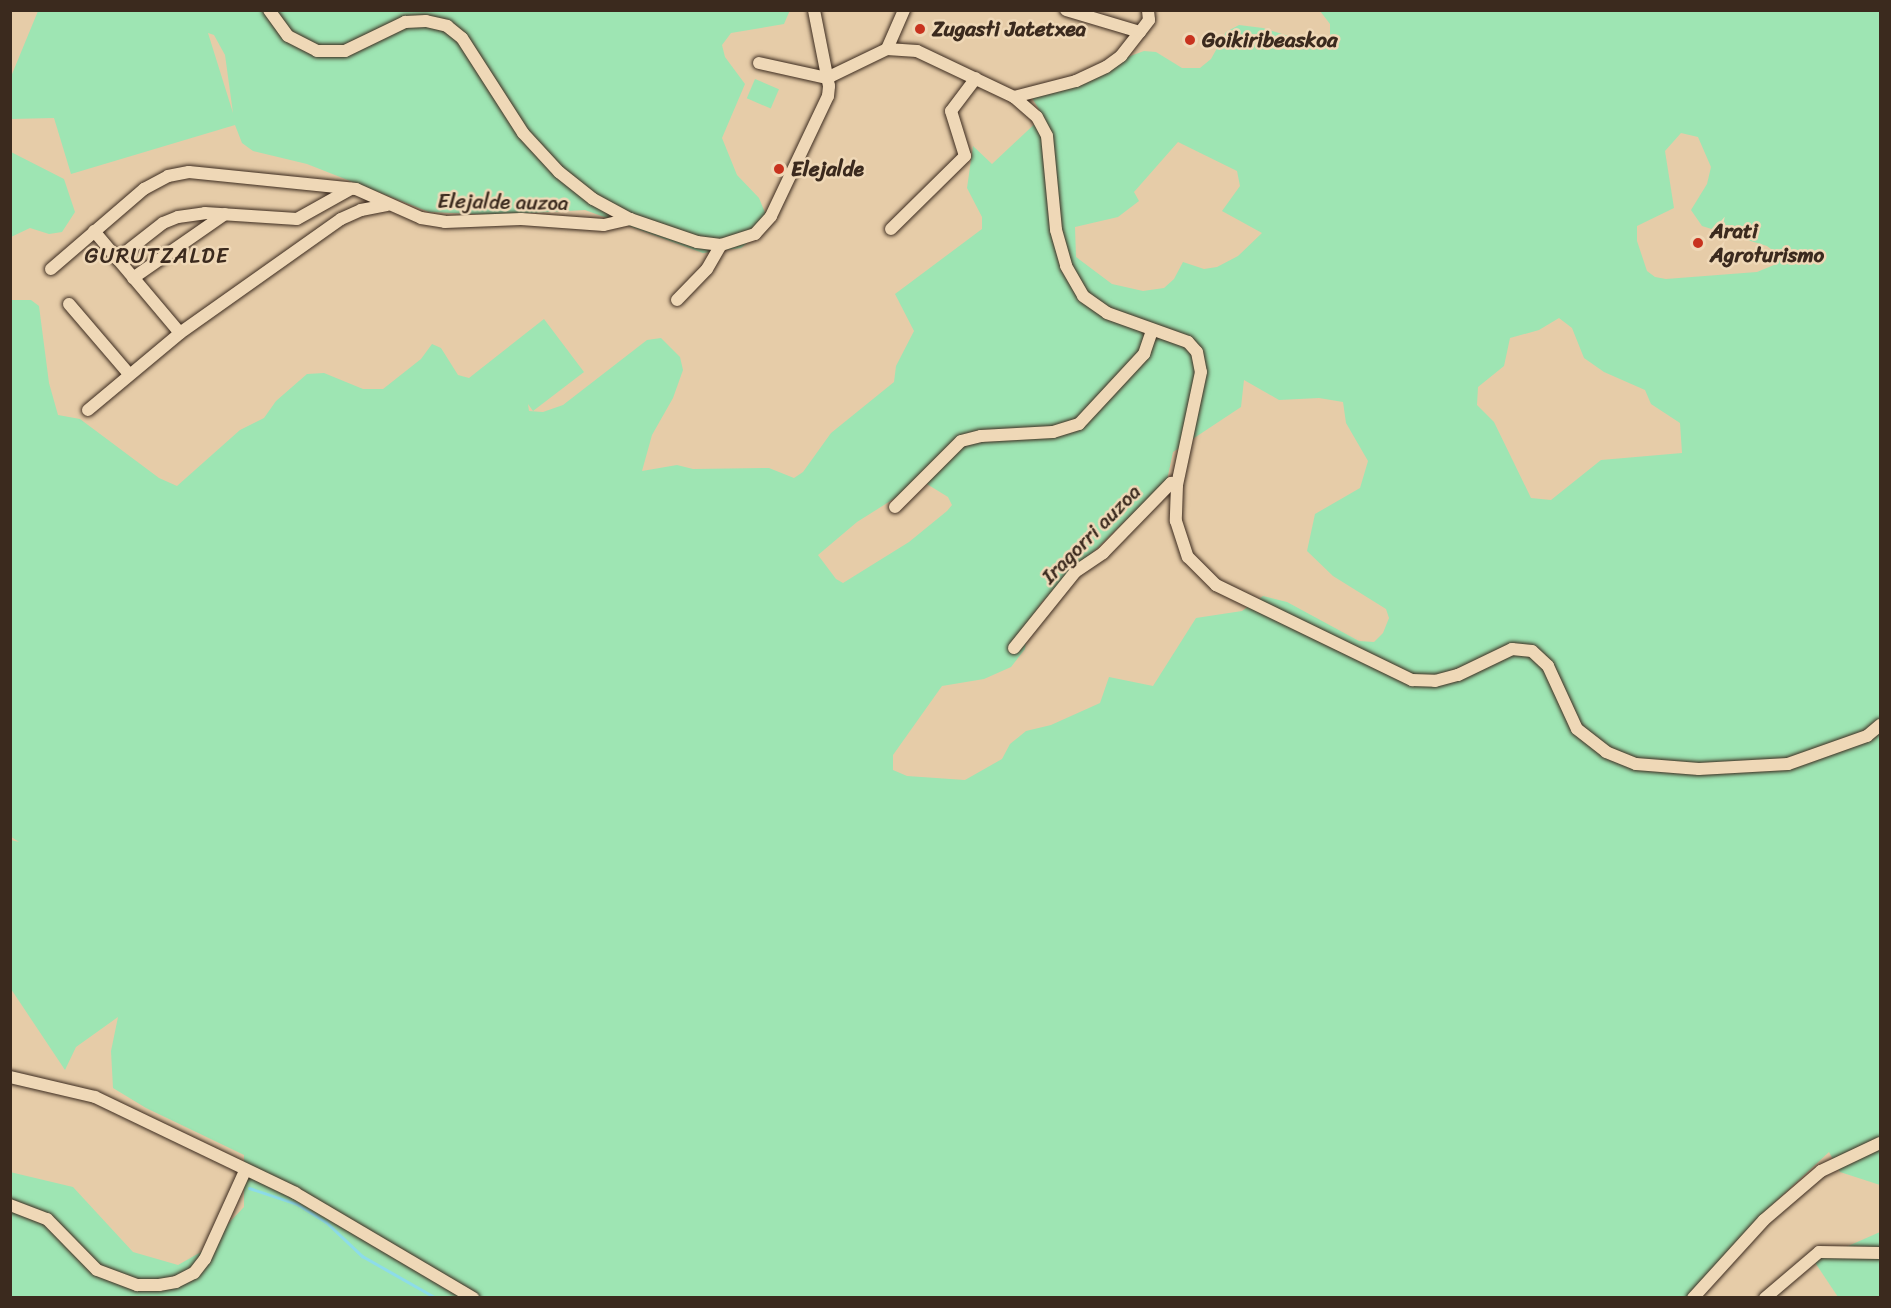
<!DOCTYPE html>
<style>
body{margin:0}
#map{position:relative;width:1891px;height:1308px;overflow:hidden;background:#e6cca8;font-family:Sriracha,sans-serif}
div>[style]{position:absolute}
.green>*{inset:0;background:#9ee5b3;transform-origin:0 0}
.stream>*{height:3px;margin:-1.5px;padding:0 1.5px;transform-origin:1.5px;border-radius:1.5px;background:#8ddce9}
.roads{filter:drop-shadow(0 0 2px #3b2a1e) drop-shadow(0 0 2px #3b2a1e)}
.minor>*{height:12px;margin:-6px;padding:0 6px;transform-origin:6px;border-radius:6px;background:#efd8b7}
.dots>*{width:16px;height:16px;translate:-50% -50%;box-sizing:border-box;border:3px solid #efd8b7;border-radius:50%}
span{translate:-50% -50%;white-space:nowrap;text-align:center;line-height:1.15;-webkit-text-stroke:5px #efd8b7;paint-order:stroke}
.poi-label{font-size:21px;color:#3b2a1e;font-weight:700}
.left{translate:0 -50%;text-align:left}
.street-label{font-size:21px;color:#3b2a1e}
.neighbourhood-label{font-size:22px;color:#3b2a1e;letter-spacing:1.5px}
.frame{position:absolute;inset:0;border:12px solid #3b2a1e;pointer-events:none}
</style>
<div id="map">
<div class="green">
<i style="clip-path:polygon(evenodd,38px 11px,790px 10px,784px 24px,731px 33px,722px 45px,725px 57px,745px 84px,722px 138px,737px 175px,759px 198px,766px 215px,756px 236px,741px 248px,703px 253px,585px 210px,496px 215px,429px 212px,307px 164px,253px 151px,242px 143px,235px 125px,71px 174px,54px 118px,11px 119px,10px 79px,38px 11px,208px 33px,214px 35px,225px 55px,233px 113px,208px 33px)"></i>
<i style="clip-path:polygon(evenodd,1320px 11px,1880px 11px,1880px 1185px,1840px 1172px,1829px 1152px,1757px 1219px,1691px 1297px,11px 1298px,10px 1172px,73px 1187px,133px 1252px,178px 1265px,201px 1252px,244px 1207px,244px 1155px,146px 1108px,113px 1088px,111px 1051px,118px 1017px,76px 1047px,65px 1070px,11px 989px,11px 840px,19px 842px,10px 836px,11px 300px,31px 300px,39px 306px,49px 383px,58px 415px,80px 419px,159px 478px,177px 486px,240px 430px,264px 418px,276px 401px,307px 374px,324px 373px,363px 389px,383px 389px,421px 359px,432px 344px,441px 348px,458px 375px,469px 378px,544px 319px,584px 372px,533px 411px,528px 404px,529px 411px,543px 412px,563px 405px,647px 340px,661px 338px,680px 357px,683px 370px,673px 398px,652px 435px,642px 471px,677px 465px,693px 469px,769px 468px,794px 478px,803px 472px,831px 433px,894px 382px,896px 366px,914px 331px,895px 294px,982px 229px,982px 217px,967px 188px,973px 146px,992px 164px,1043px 116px,1029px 93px,1144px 51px,1156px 52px,1182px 68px,1200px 68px,1211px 59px,1226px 32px,1239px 25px,1263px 28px,1324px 47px,1330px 39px,1330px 24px,1320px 11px,1681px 133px,1698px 137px,1711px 167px,1707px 184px,1691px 210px,1702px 226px,1767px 246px,1775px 252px,1774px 265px,1757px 272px,1666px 279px,1655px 277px,1647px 271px,1637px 241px,1637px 226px,1674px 208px,1665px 151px,1681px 133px,1320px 11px,1178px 142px,1237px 171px,1240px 186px,1222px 211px,1262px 233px,1238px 256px,1217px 267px,1204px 269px,1183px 262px,1174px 279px,1164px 288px,1143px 291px,1112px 284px,1076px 257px,1075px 227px,1118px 217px,1139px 201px,1134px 192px,1178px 142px,1320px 11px,1559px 318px,1572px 328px,1584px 358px,1604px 372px,1645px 390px,1651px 404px,1680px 423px,1682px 453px,1601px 460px,1551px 500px,1531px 498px,1494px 422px,1477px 405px,1478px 387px,1504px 366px,1510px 338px,1539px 330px,1559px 318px,1320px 11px,1244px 380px,1279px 400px,1319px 398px,1343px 402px,1346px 423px,1368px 461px,1360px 488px,1315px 514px,1307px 551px,1333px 576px,1386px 609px,1389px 618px,1383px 633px,1374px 642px,1359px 641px,1287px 602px,1263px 596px,1242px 611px,1196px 618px,1153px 686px,1109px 677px,1100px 703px,1051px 725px,1026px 731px,1010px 744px,1002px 759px,965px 780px,907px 776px,893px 770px,893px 755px,942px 686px,984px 679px,1011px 667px,1025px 649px,1029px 621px,1042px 602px,1167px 480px,1173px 452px,1241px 407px,1244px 380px,1320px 11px,922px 481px,948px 497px,952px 505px,947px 511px,909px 542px,843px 583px,836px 579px,818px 555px,857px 522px,922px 481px)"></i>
<i style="left:755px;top:79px;width:26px;height:21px;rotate:23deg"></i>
<i style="clip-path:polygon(11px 152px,64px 179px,75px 212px,62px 232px,49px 234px,30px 228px,11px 237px)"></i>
<i style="clip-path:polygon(1880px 1232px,1880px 1297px,1838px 1297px,1814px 1261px)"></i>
</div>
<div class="stream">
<i style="left:249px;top:1188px;width:51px;rotate:18.4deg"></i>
<i style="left:297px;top:1204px;width:34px;rotate:32deg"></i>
<i style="left:326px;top:1222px;width:50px;rotate:43.4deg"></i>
<i style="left:362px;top:1256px;width:85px;rotate:29.6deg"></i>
</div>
<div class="roads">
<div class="minor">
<i style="left:269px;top:10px;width:32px;rotate:54deg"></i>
<i style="left:288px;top:36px;width:33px;rotate:27deg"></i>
<i style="left:317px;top:51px;width:28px"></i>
<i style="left:345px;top:51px;width:67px;rotate:-25.8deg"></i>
<i style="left:405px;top:22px;width:21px;rotate:-3deg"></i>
<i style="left:426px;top:21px;width:22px;rotate:13deg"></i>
<i style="left:447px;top:26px;width:19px;rotate:39deg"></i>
<i style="left:462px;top:38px;width:113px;rotate:57.3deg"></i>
<i style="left:523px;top:133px;width:53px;rotate:47.3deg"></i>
<i style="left:559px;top:172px;width:43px;rotate:38.5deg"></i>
<i style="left:593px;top:199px;width:42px;rotate:28.4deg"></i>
<i style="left:630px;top:219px;width:71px;rotate:18.9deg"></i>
<i style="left:697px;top:242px;width:24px;rotate:7deg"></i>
<i style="left:721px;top:245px;width:36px;rotate:-18deg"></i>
<i style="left:755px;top:234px;width:24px;rotate:-48deg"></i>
<i style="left:771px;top:216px;width:133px;rotate:-64.6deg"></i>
<i style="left:828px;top:96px;width:10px;rotate:-84deg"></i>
<i style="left:829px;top:86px;width:77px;rotate:-101.2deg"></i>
<i style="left:1066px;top:10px;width:77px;rotate:16.6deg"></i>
<i style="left:887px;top:49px;width:43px;rotate:-66.4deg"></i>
<i style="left:759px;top:63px;width:70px;rotate:12.4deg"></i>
<i style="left:827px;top:78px;width:67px;rotate:-25.8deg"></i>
<i style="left:887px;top:49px;width:30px;rotate:4deg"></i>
<i style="left:917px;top:51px;width:107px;rotate:25.4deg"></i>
<i style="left:1014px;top:97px;width:30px;rotate:41deg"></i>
<i style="left:1037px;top:117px;width:21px;rotate:62deg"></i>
<i style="left:1047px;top:136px;width:94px;rotate:84.5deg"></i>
<i style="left:1056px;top:230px;width:37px;rotate:74deg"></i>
<i style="left:1066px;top:266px;width:34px;rotate:60deg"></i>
<i style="left:1083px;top:296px;width:29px;rotate:35deg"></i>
<i style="left:1107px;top:313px;width:86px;rotate:19.7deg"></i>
<i style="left:1188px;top:342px;width:13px;rotate:48deg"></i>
<i style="left:1197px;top:352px;width:20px;rotate:79deg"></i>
<i style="left:1201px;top:372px;width:116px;rotate:102deg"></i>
<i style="left:1177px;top:485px;width:36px;rotate:92deg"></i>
<i style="left:1176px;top:521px;width:38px;rotate:72deg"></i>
<i style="left:1188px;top:557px;width:40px;rotate:45deg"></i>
<i style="left:1216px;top:585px;width:218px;rotate:25.9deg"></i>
<i style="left:1412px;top:680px;width:23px;rotate:2deg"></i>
<i style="left:1435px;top:681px;width:24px;rotate:-15deg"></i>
<i style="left:1458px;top:675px;width:60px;rotate:-25.7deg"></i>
<i style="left:1512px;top:649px;width:20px;rotate:6deg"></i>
<i style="left:1532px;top:651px;width:22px;rotate:43deg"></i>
<i style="left:1548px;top:666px;width:69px;rotate:65.3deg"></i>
<i style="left:1577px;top:729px;width:37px;rotate:38deg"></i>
<i style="left:1606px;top:752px;width:32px;rotate:22deg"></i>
<i style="left:1636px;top:764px;width:63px;rotate:4.5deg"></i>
<i style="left:1699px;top:769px;width:89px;rotate:-3.2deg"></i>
<i style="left:1788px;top:764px;width:84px;rotate:-19.5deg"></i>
<i style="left:1867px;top:736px;width:17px;rotate:-40deg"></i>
<i style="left:1014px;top:97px;width:64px;rotate:-14.5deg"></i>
<i style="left:1076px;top:81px;width:33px;rotate:-25deg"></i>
<i style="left:1106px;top:67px;width:19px;rotate:-36deg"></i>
<i style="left:1121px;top:56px;width:31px;rotate:-52deg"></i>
<i style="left:1140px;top:32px;width:15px;rotate:-53deg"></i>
<i style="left:1149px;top:20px;width:10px;rotate:-96deg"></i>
<i style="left:891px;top:229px;width:104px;rotate:-44.6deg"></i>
<i style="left:965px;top:156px;width:47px;rotate:-107.3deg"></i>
<i style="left:951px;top:111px;width:41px;rotate:-52.9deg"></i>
<i style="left:94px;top:231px;width:133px;rotate:49.9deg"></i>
<i style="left:117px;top:259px;width:58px;rotate:-38deg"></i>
<i style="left:163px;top:223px;width:16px;rotate:-22deg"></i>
<i style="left:178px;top:217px;width:27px;rotate:-8deg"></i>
<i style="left:205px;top:213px;width:92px;rotate:3.7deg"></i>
<i style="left:297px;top:219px;width:62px;rotate:-29.1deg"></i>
<i style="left:51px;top:269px;width:123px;rotate:-40.7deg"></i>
<i style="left:144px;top:189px;width:27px;rotate:-28deg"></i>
<i style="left:168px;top:176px;width:21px;rotate:-11deg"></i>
<i style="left:189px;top:172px;width:168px;rotate:5.8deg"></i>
<i style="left:356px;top:189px;width:71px;rotate:24deg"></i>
<i style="left:421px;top:218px;width:24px;rotate:9deg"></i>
<i style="left:445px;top:222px;width:76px;rotate:-2.3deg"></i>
<i style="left:521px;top:219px;width:83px;rotate:4.1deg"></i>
<i style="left:604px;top:225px;width:27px;rotate:-13deg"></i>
<i style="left:133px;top:278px;width:112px;rotate:-34.8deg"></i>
<i style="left:677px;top:300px;width:43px;rotate:-45.9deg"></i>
<i style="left:707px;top:269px;width:28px;rotate:-60deg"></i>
<i style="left:69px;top:304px;width:92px;rotate:49.4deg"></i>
<i style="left:88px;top:410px;width:120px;rotate:-39.9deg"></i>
<i style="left:180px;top:333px;width:197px;rotate:-35.3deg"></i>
<i style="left:341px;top:219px;width:22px;rotate:-24deg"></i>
<i style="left:361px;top:210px;width:26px;rotate:-11deg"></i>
<i style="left:895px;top:507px;width:93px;rotate:-45deg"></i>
<i style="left:961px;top:441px;width:21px;rotate:-14deg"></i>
<i style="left:981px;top:436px;width:72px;rotate:-3.2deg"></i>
<i style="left:1053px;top:432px;width:27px;rotate:-17deg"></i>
<i style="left:1079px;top:424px;width:96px;rotate:-47.1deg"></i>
<i style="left:1144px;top:354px;width:24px;rotate:-71deg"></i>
<i style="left:1014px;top:648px;width:97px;rotate:-51.2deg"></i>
<i style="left:1075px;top:572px;width:34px;rotate:-34deg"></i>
<i style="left:1103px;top:553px;width:98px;rotate:-45.8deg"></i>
<i style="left:1171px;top:483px;width:6px;rotate:18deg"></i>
<i style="left:10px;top:1077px;width:87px;rotate:13.2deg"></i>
<i style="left:95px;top:1097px;width:222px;rotate:25.6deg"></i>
<i style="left:295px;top:1193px;width:207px;rotate:30.5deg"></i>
<i style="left:10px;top:1205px;width:40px;rotate:21deg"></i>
<i style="left:47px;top:1219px;width:71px;rotate:45.6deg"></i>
<i style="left:97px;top:1270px;width:43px;rotate:20.6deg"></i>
<i style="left:137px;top:1285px;width:22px"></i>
<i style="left:159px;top:1285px;width:17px;rotate:-10deg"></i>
<i style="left:176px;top:1282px;width:20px;rotate:-27deg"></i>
<i style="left:194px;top:1273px;width:18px;rotate:-52deg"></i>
<i style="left:205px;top:1259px;width:97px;rotate:-65.6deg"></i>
<i style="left:1693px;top:1298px;width:105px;rotate:-47.7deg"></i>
<i style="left:1764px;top:1220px;width:75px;rotate:-40.7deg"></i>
<i style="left:1821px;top:1171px;width:65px;rotate:-25.4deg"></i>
<i style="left:1765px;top:1298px;width:71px;rotate:-40.4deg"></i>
<i style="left:1819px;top:1252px;width:61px;rotate:0.9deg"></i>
</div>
</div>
<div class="dots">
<i style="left:920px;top:29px;background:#c8321e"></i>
<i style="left:1190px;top:40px;background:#c8321e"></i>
<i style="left:779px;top:169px;background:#c8321e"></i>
<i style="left:1698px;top:243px;background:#c8321e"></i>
</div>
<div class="poi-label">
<span class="left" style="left:932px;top:29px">Zugasti Jatetxea</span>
<span class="left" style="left:1202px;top:40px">Goikiribeaskoa</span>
<span class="left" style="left:791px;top:169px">Elejalde</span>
<span class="left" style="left:1710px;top:243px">Arati<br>Agroturismo</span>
</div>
<div class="street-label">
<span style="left:503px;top:202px;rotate:1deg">Elejalde auzoa</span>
<span style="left:1091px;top:534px;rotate:-45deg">Iragorri auzoa</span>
</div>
<div class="neighbourhood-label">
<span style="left:157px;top:256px">GURUTZALDE</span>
</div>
<div class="frame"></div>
</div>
